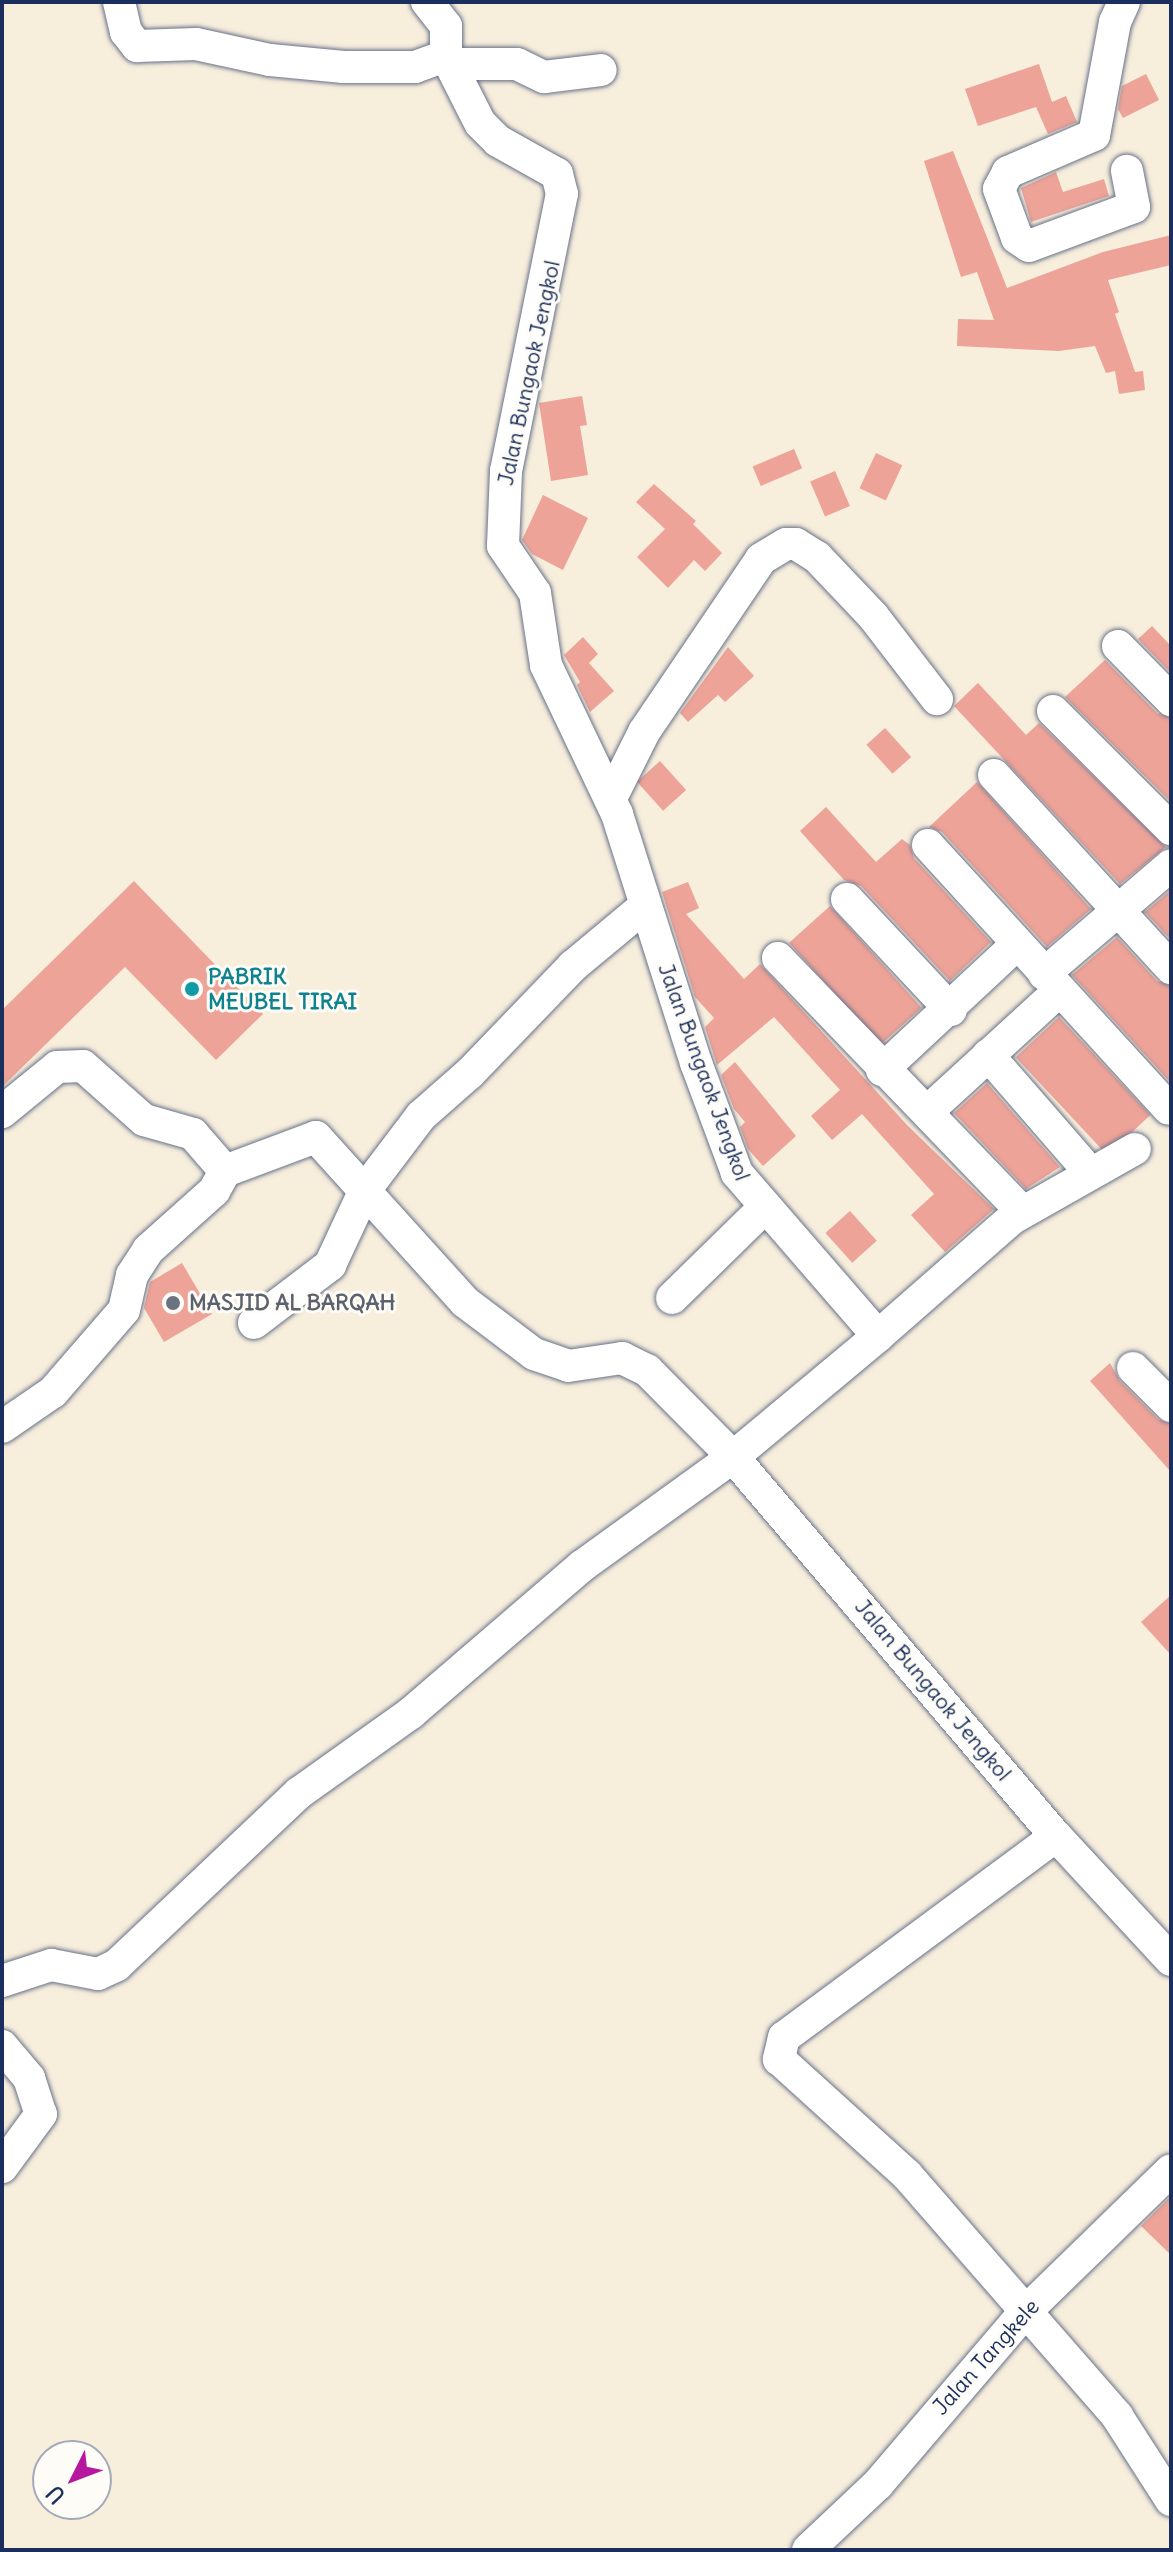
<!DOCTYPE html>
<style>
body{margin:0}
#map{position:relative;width:1173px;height:2552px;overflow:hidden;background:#f7eedc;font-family:Delius,sans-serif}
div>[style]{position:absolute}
.building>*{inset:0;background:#eda398;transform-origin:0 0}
.roads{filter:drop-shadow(0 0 2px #68728a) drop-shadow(0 0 2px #68728a)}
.minor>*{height:32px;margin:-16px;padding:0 16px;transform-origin:16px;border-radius:16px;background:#fff}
.dots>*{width:22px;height:22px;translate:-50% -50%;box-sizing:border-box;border:4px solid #fdfcf7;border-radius:50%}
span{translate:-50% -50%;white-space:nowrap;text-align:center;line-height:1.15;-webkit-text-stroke:6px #fdfcf7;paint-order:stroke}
.street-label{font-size:22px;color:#1b2f5e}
.culture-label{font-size:22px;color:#0d838f;font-weight:700}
.left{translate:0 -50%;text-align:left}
.worship-label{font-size:22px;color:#5b616d;font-weight:700}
.frame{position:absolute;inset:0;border:4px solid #1b2f5e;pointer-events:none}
.north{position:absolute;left:32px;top:2440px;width:80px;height:80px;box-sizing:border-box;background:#fdfcf7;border:2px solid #a3aaba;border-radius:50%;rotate:228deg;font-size:22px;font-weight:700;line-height:32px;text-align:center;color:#1b2f5e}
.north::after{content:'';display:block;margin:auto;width:28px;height:36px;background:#b5179e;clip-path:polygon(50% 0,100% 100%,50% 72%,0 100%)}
</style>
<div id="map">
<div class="building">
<i style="clip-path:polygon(1039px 64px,1052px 102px,1066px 96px,1077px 122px,1048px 134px,1036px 107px,978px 126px,965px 89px)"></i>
<i style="clip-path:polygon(1146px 74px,1159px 100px,1123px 118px,1118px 109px,1122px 86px)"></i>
<i style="clip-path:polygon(953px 151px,1007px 288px,1103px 252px,1171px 235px,1171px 265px,1108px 280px,1119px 312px,1115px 314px,1135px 372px,1143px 371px,1145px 390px,1119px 394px,1115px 371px,1106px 373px,1095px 346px,1059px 351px,957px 346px,958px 319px,994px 320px,977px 272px,961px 277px,924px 161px)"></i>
<i style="clip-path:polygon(1056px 172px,1063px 192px,1104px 179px,1109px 196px,1031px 222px,1021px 188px)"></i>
<i style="clip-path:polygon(582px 396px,587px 425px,580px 426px,588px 475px,551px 481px,539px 403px)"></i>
<i style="left:794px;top:449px;width:21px;height:45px;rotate:67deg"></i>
<i style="left:876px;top:453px;width:29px;height:39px;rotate:25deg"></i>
<i style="left:835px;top:471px;width:38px;height:27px;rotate:67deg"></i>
<i style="clip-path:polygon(654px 484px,696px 521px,693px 524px,722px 553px,705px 571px,694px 560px,668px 588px,637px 557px,665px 529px,636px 502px)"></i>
<i style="clip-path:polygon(543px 495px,588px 518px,563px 570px,532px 554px,522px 540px)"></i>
<i style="clip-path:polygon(1152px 626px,1171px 646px,1171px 673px,1138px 639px)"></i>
<i style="clip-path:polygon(583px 637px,598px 654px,589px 663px,614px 691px,590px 712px,577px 685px,580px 682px,564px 655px)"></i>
<i style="clip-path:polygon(728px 647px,754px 676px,725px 702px,718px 695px,688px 722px,680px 713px)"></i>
<i style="clip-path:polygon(1105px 660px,1157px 713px,1171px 718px,1171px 802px,1065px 697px)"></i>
<i style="clip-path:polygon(978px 683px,1026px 735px,1039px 723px,1166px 847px,1120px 884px,954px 706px)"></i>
<i style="left:885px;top:728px;width:39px;height:25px;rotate:48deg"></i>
<i style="left:660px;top:761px;width:39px;height:31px;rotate:48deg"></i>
<i style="clip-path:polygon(977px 782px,1091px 909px,1047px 947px,942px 832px,929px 827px)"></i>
<i style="clip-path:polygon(826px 807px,876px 862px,902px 839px,910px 845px,914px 858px,991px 942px,950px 981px,861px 886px,844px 880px,800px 831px)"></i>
<i style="clip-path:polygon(134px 881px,263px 1014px,216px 1060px,125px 967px,2px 1087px,2px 1010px)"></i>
<i style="clip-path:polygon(688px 882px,699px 908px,686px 914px,744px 979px,760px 964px,908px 1126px,994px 1209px,945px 1252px,911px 1215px,934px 1194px,862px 1114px,832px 1140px,811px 1116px,840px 1090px,774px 1017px,717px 1065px,705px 1027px,714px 1018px,695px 997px,662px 892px)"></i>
<i style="clip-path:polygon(1171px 890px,1171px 940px,1145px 912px)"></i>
<i style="left:830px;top:906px;width:137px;height:55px;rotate:48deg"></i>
<i style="clip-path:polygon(1117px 937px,1157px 981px,1171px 986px,1171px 1083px,1072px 975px)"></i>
<i style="left:1059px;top:1017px;width:134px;height:59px;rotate:47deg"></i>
<i style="clip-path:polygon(735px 1062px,796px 1136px,763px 1166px,748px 1149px,740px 1127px,745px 1122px,734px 1109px,721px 1075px)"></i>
<i style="clip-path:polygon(987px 1083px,1060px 1167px,1026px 1189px,954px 1113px)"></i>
<i style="left:850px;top:1211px;width:40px;height:33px;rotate:48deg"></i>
<i style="clip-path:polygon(182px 1263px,212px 1314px,164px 1342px,144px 1308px,150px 1282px)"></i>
<i style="clip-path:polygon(1110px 1363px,1120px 1381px,1158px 1419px,1171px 1424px,1171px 1472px,1090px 1381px)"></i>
<i style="clip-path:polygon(1171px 1595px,1171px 1655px,1141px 1622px)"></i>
<i style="clip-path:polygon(1171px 2196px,1171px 2255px,1141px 2226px)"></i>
</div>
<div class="roads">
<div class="minor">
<i style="left:119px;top:2px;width:31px;rotate:77deg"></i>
<i style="left:126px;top:32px;width:18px;rotate:52deg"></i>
<i style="left:137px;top:46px;width:59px;rotate:-1.9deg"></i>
<i style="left:196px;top:44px;width:76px;rotate:12.2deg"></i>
<i style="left:270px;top:60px;width:74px;rotate:5.4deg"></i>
<i style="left:344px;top:67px;width:71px"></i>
<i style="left:415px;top:67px;width:33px;rotate:-20deg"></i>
<i style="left:1124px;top:2px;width:22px;rotate:114deg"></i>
<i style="left:1115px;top:22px;width:115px;rotate:100.5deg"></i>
<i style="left:1094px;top:135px;width:94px;rotate:156.7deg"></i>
<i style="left:1008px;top:172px;width:19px;rotate:118deg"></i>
<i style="left:999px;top:189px;width:52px;rotate:69.8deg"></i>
<i style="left:1017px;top:238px;width:14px;rotate:34deg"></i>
<i style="left:1029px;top:246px;width:112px;rotate:-20.4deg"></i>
<i style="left:1134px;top:207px;width:37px;rotate:-101deg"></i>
<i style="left:453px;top:64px;width:64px"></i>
<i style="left:517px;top:64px;width:30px;rotate:26deg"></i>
<i style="left:544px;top:77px;width:57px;rotate:-7deg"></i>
<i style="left:1118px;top:646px;width:76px;rotate:45.5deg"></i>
<i style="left:1053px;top:711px;width:167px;rotate:45deg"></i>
<i style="left:994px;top:775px;width:262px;rotate:47.5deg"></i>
<i style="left:611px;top:798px;width:74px;rotate:-63.4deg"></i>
<i style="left:644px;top:732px;width:209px;rotate:-55.9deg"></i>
<i style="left:761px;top:559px;width:29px;rotate:-31deg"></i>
<i style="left:786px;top:544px;width:10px"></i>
<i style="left:796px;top:544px;width:25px;rotate:32deg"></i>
<i style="left:817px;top:557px;width:81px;rotate:46.5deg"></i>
<i style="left:873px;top:616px;width:105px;rotate:52.4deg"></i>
<i style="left:928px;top:845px;width:357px;rotate:47.6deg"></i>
<i style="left:847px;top:899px;width:152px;rotate:46.9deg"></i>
<i style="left:778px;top:958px;width:342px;rotate:46.1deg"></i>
<i style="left:1044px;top:974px;width:167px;rotate:-40.6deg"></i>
<i style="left:988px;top:1055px;width:142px;rotate:49deg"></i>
<i style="left:882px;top:1070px;width:185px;rotate:-43deg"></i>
<i style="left:928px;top:1111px;width:178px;rotate:-42.5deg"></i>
<i style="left:2px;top:1112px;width:71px;rotate:-39.3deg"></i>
<i style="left:57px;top:1067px;width:26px;rotate:-2deg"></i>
<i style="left:83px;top:1066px;width:81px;rotate:41.5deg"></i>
<i style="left:144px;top:1120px;width:51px;rotate:15.9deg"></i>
<i style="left:193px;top:1134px;width:49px;rotate:49.1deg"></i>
<i style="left:225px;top:1171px;width:97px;rotate:-20.5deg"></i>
<i style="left:316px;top:1137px;width:222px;rotate:47.9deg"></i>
<i style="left:465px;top:1302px;width:86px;rotate:37deg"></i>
<i style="left:534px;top:1354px;width:36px;rotate:19deg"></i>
<i style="left:568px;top:1366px;width:55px;rotate:-8.4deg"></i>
<i style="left:622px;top:1358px;width:28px;rotate:26deg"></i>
<i style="left:647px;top:1370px;width:122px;rotate:45.3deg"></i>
<i style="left:733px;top:1457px;width:498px;rotate:49.6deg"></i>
<i style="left:1056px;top:1836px;width:169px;rotate:47.2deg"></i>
<i style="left:672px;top:1298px;width:127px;rotate:-44.4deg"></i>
<i style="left:254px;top:1323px;width:96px;rotate:-37.3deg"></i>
<i style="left:330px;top:1265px;width:83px;rotate:-65deg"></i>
<i style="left:365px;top:1190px;width:93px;rotate:-52.9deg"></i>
<i style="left:421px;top:1116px;width:65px;rotate:-41.3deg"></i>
<i style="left:470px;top:1073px;width:149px;rotate:-46.1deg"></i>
<i style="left:573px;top:966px;width:94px;rotate:-39.8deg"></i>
<i style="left:878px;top:1336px;width:179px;rotate:-41.2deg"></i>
<i style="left:1013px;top:1218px;width:140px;rotate:-29.5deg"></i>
<i style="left:1133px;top:1368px;width:54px;rotate:45deg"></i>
<i style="left:2px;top:1427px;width:62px;rotate:-34.5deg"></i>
<i style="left:53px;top:1392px;width:108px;rotate:-49.1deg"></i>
<i style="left:124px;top:1310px;width:36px;rotate:-77deg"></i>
<i style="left:132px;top:1275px;width:30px;rotate:-57deg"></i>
<i style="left:148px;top:1250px;width:89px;rotate:-41.8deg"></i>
<i style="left:214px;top:1191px;width:23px;rotate:-61deg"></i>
<i style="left:1056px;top:1836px;width:338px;rotate:143.5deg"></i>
<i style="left:784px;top:2037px;width:23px;rotate:103deg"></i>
<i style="left:779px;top:2059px;width:173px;rotate:42.2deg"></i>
<i style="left:907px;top:2175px;width:320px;rotate:48.9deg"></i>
<i style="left:1117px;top:2416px;width:100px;rotate:57.3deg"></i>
<i style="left:2px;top:1981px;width:52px;rotate:-18.1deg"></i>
<i style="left:51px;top:1965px;width:48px;rotate:10.8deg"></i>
<i style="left:98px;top:1974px;width:21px;rotate:-25deg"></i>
<i style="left:117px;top:1965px;width:250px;rotate:-43.4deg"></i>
<i style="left:299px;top:1793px;width:138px;rotate:-35.5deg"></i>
<i style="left:411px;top:1713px;width:225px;rotate:-40.7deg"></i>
<i style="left:582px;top:1566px;width:186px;rotate:-35.8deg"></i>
<i style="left:733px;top:1457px;width:189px;rotate:-39.8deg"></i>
<i style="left:878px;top:1336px;width:216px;rotate:-130.9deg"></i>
<i style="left:737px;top:1173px;width:117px;rotate:-110.4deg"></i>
<i style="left:696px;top:1063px;width:261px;rotate:-107.6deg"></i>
<i style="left:617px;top:814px;width:165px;rotate:-115.5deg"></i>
<i style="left:546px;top:665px;width:73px;rotate:-98.7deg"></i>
<i style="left:535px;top:593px;width:57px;rotate:-124.2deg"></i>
<i style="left:503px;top:546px;width:75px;rotate:-87.7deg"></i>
<i style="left:506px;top:471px;width:283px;rotate:-78.6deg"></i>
<i style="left:562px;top:194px;width:21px;rotate:-104deg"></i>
<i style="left:557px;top:174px;width:68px;rotate:-150.8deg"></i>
<i style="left:498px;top:141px;width:25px;rotate:-135deg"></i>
<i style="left:480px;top:123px;width:75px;rotate:-116.9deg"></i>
<i style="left:446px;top:56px;width:30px;rotate:-90deg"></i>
<i style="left:446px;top:26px;width:31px;rotate:-128deg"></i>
<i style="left:2px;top:2046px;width:42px;rotate:49.8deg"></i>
<i style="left:29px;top:2078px;width:38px;rotate:72deg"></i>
<i style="left:41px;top:2114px;width:66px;rotate:126.3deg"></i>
<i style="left:808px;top:2550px;width:96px;rotate:-43.3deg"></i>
<i style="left:878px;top:2484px;width:223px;rotate:-49.5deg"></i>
<i style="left:1023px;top:2314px;width:206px;rotate:-44.2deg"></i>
</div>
</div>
<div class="dots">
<i style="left:192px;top:989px;background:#0f9aa8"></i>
<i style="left:173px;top:1303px;background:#6b7280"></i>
</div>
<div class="street-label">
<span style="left:529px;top:373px;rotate:-78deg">Jalan Bungaok Jengkol</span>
<span style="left:704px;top:1072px;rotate:70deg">Jalan Bungaok Jengkol</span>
<span style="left:933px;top:1690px;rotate:50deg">Jalan Bungaok Jengkol</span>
<span style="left:986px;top:2357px;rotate:-48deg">Jalan Tangkele</span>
</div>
<div class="culture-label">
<span class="left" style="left:208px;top:989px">PABRIK<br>MEUBEL TIRAI</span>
</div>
<div class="worship-label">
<span class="left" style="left:189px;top:1303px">MASJID AL BARQAH</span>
</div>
<div class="frame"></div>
<div class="north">U</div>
</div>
